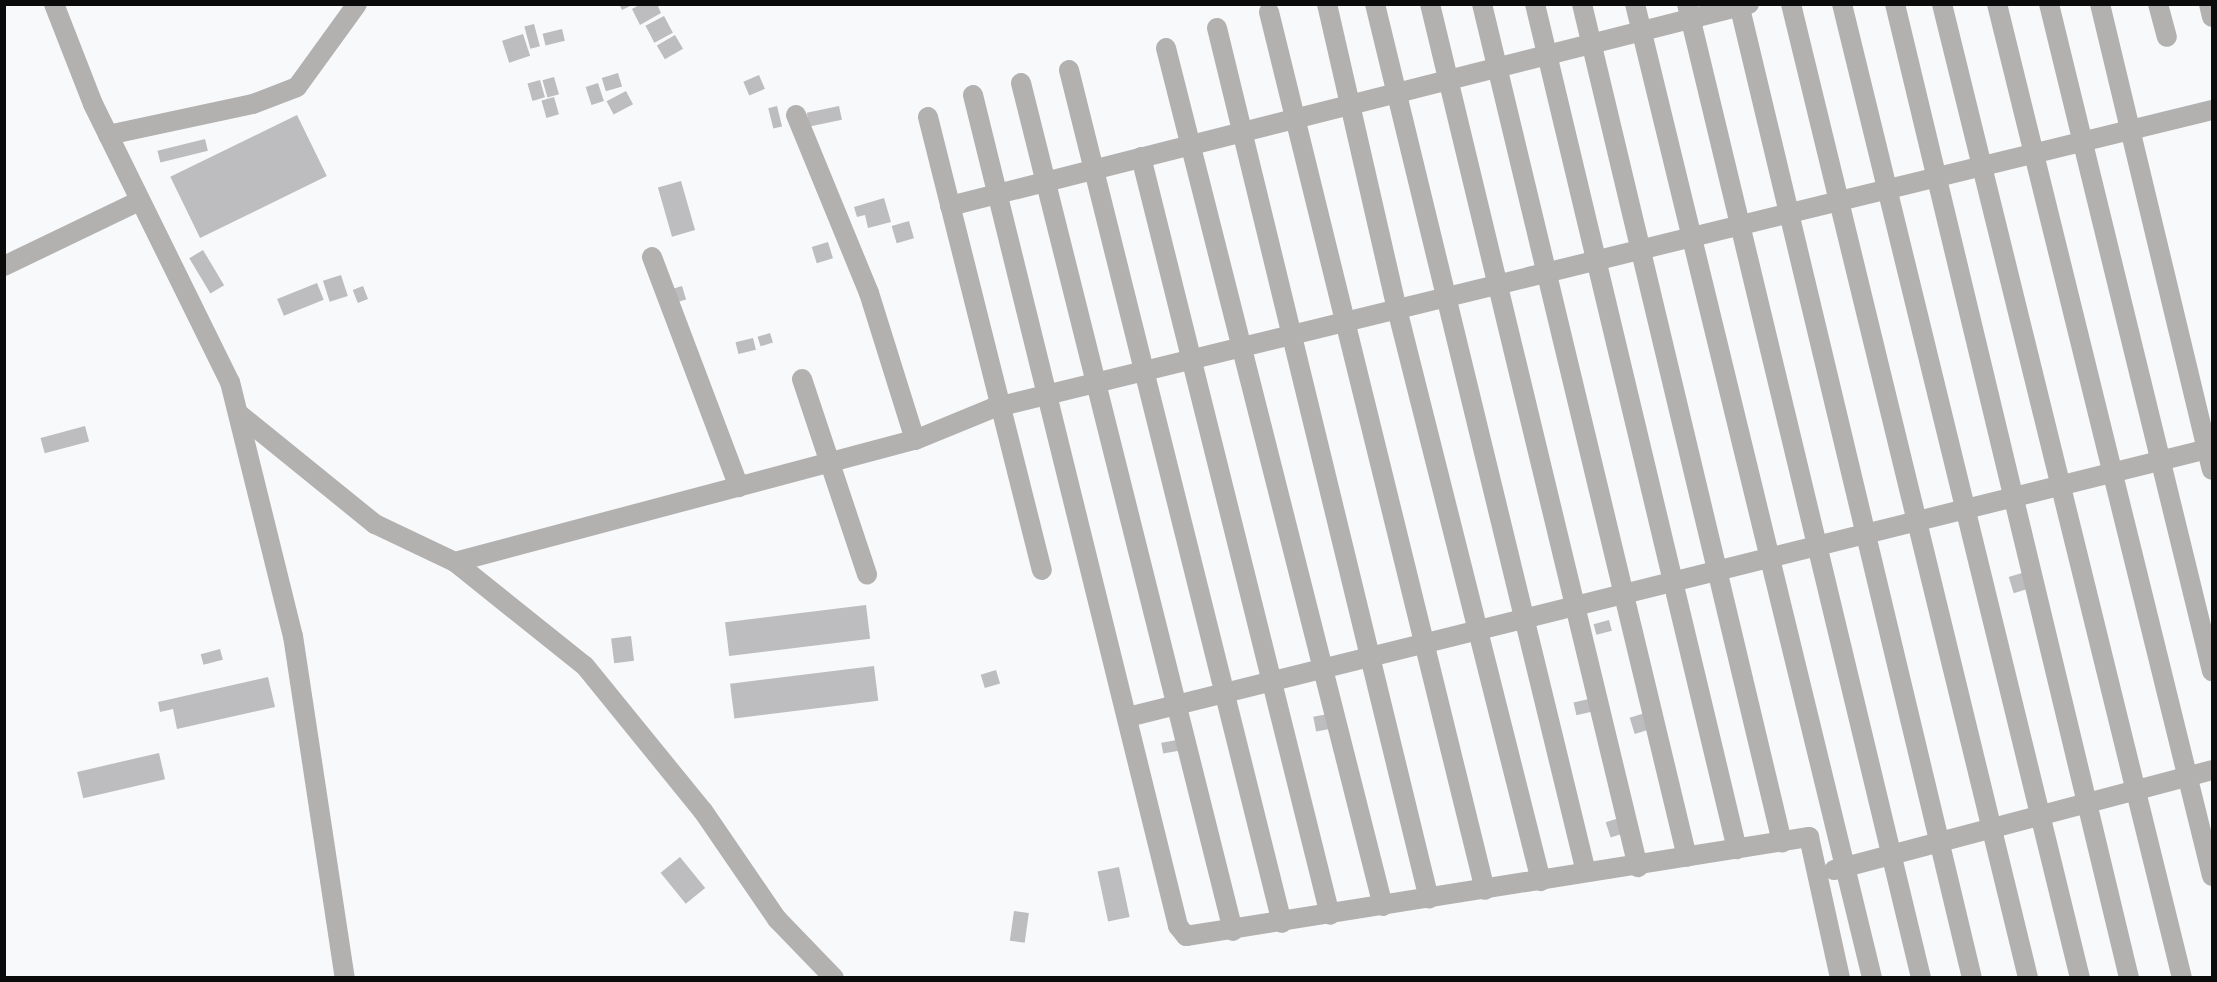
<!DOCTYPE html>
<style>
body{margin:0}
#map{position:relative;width:2217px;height:982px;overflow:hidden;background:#f8f9fb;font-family:Lora,serif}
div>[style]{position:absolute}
.building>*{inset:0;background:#bdbdbf;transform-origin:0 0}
.minor>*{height:20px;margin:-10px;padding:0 10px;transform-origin:10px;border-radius:10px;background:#b2b1b0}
span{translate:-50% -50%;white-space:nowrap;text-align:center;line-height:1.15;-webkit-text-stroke:6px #fff;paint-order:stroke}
.frame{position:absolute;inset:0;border:6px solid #0b0b0c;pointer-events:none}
</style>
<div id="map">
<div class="building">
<i style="clip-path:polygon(619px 4px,634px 4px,622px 10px)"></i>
<i style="clip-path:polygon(641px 4px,657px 4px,661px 13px,640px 25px,632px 9px)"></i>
<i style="left:664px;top:16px;width:19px;height:21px;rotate:62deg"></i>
<i style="left:534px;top:24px;width:23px;height:10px;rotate:75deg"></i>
<i style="left:562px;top:29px;width:12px;height:20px;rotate:76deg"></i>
<i style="left:523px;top:34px;width:23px;height:22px;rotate:72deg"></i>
<i style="left:675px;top:35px;width:16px;height:21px;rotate:60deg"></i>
<i style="left:618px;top:73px;width:14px;height:17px;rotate:73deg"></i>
<i style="left:759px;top:75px;width:15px;height:17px;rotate:67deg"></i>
<i style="left:554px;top:77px;width:18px;height:12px;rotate:74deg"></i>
<i style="left:540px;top:80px;width:18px;height:13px;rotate:74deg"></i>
<i style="left:598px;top:83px;width:19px;height:13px;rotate:72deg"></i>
<i style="left:626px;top:91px;width:15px;height:22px;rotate:62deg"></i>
<i style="left:554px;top:97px;width:18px;height:13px;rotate:74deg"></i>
<i style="left:777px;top:106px;width:21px;height:9px;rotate:76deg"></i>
<i style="left:839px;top:106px;width:14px;height:33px;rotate:78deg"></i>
<i style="left:297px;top:115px;width:68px;height:141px;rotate:64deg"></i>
<i style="left:205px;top:139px;width:12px;height:49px;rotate:76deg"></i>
<i style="left:681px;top:181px;width:51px;height:24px;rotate:74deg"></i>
<i style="clip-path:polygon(884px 198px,891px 222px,868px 228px,865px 215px,857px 217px,854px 207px)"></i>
<i style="left:909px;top:221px;width:18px;height:18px;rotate:74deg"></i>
<i style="left:828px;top:242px;width:17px;height:17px;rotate:73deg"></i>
<i style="left:203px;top:250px;width:41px;height:16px;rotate:59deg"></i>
<i style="left:341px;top:275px;width:22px;height:19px;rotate:72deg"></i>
<i style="left:317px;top:283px;width:18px;height:43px;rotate:68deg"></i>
<i style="left:363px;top:286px;width:14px;height:11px;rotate:69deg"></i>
<i style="left:682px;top:286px;width:14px;height:11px;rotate:73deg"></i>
<i style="left:770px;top:333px;width:10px;height:13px;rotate:73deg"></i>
<i style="left:753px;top:338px;width:12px;height:18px;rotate:76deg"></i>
<i style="left:85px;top:426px;width:16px;height:46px;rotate:75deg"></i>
<i style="left:2025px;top:572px;width:17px;height:17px;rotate:73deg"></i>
<i style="left:866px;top:605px;width:34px;height:142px;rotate:83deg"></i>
<i style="left:1609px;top:620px;width:11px;height:16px;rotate:75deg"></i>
<i style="left:631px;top:636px;width:25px;height:20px;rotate:83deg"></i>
<i style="left:220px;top:649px;width:11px;height:20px;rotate:75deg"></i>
<i style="left:874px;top:666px;width:35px;height:145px;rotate:83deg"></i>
<i style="left:996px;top:670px;width:14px;height:16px;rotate:73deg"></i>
<i style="clip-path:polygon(268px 677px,275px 707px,177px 729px,173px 709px,160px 712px,158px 702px)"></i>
<i style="left:1593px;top:698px;width:13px;height:20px;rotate:77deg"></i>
<i style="left:1645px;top:713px;width:17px;height:16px;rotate:73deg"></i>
<i style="left:1328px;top:714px;width:15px;height:15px;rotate:79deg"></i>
<i style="left:1177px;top:740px;width:11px;height:16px;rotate:80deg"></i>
<i style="left:159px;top:753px;width:27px;height:84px;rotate:77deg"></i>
<i style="left:1619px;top:818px;width:16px;height:14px;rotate:72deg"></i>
<i style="left:680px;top:857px;width:40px;height:25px;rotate:51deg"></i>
<i style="left:1119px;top:867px;width:51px;height:22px;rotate:78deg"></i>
<i style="left:1014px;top:911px;width:15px;height:30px;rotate:8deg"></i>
</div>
<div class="minor">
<i style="left:54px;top:4px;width:107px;rotate:68.7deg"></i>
<i style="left:93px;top:104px;width:310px;rotate:63.8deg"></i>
<i style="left:230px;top:382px;width:262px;rotate:76.1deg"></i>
<i style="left:293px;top:636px;width:346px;rotate:81.4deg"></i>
<i style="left:1327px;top:4px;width:313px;rotate:77.1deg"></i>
<i style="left:1397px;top:309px;width:590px;rotate:75.87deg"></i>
<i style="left:1375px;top:4px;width:893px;rotate:76.34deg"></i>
<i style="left:1430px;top:4px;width:888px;rotate:76.45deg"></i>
<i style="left:1482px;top:4px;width:877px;rotate:76.49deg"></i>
<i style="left:1535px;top:4px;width:869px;rotate:76.56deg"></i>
<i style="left:1582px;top:4px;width:862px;rotate:76.58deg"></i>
<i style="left:1635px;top:4px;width:1002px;rotate:76.32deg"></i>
<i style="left:1687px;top:4px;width:1002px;rotate:76.49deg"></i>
<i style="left:1739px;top:4px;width:1001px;rotate:76.55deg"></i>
<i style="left:1791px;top:4px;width:1002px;rotate:76.32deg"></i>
<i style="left:1842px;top:4px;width:1003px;rotate:76.27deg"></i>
<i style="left:1895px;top:4px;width:1002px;rotate:76.49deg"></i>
<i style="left:1942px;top:4px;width:1003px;rotate:76.16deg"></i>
<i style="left:1997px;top:4px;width:898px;rotate:76.15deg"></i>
<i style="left:2049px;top:4px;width:687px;rotate:76.27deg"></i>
<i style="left:2100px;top:4px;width:479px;rotate:76.5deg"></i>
<i style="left:2158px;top:4px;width:34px;rotate:75deg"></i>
<i style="left:2209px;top:4px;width:13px;rotate:77deg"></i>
<i style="left:1269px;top:12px;width:904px;rotate:76.18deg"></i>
<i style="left:1217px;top:28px;width:896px;rotate:76.32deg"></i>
<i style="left:1166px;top:48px;width:885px;rotate:75.81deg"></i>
<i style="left:1069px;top:70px;width:879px;rotate:75.98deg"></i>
<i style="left:1021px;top:83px;width:874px;rotate:75.96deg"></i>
<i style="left:973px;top:95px;width:856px;rotate:76.14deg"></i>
<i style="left:1178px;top:926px;width:13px;rotate:51deg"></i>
<i style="left:1186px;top:936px;width:631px;rotate:-9.03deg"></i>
<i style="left:1809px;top:837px;width:144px;rotate:77.6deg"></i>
<i style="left:796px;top:115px;width:192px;rotate:67.7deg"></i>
<i style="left:869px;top:293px;width:154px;rotate:72.6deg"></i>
<i style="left:928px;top:117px;width:467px;rotate:75.9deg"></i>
<i style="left:108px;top:135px;width:148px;rotate:-12.1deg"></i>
<i style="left:253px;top:104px;width:47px;rotate:-21.1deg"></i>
<i style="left:297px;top:87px;width:102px;rotate:-54.1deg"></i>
<i style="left:1141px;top:157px;width:781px;rotate:76deg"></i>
<i style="left:950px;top:206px;width:824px;rotate:-14.19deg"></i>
<i style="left:652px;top:257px;width:246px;rotate:69.3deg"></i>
<i style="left:4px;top:266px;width:150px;rotate:-25.7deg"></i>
<i style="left:802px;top:379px;width:206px;rotate:71.6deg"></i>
<i style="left:239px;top:414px;width:175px;rotate:39deg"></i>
<i style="left:375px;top:524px;width:89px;rotate:25.4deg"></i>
<i style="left:455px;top:562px;width:166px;rotate:38.7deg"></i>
<i style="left:585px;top:666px;width:187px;rotate:50.9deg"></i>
<i style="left:703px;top:811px;width:131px;rotate:55.6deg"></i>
<i style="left:777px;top:919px;width:82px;rotate:46deg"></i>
<i style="left:455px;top:562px;width:476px;rotate:-14.9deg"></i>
<i style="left:915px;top:440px;width:84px;rotate:-22.3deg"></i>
<i style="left:993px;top:408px;width:1255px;rotate:-13.74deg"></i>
<i style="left:1128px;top:717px;width:1117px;rotate:-13.94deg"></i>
<i style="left:1834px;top:870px;width:391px;rotate:-14.8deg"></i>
</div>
<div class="frame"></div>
</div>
